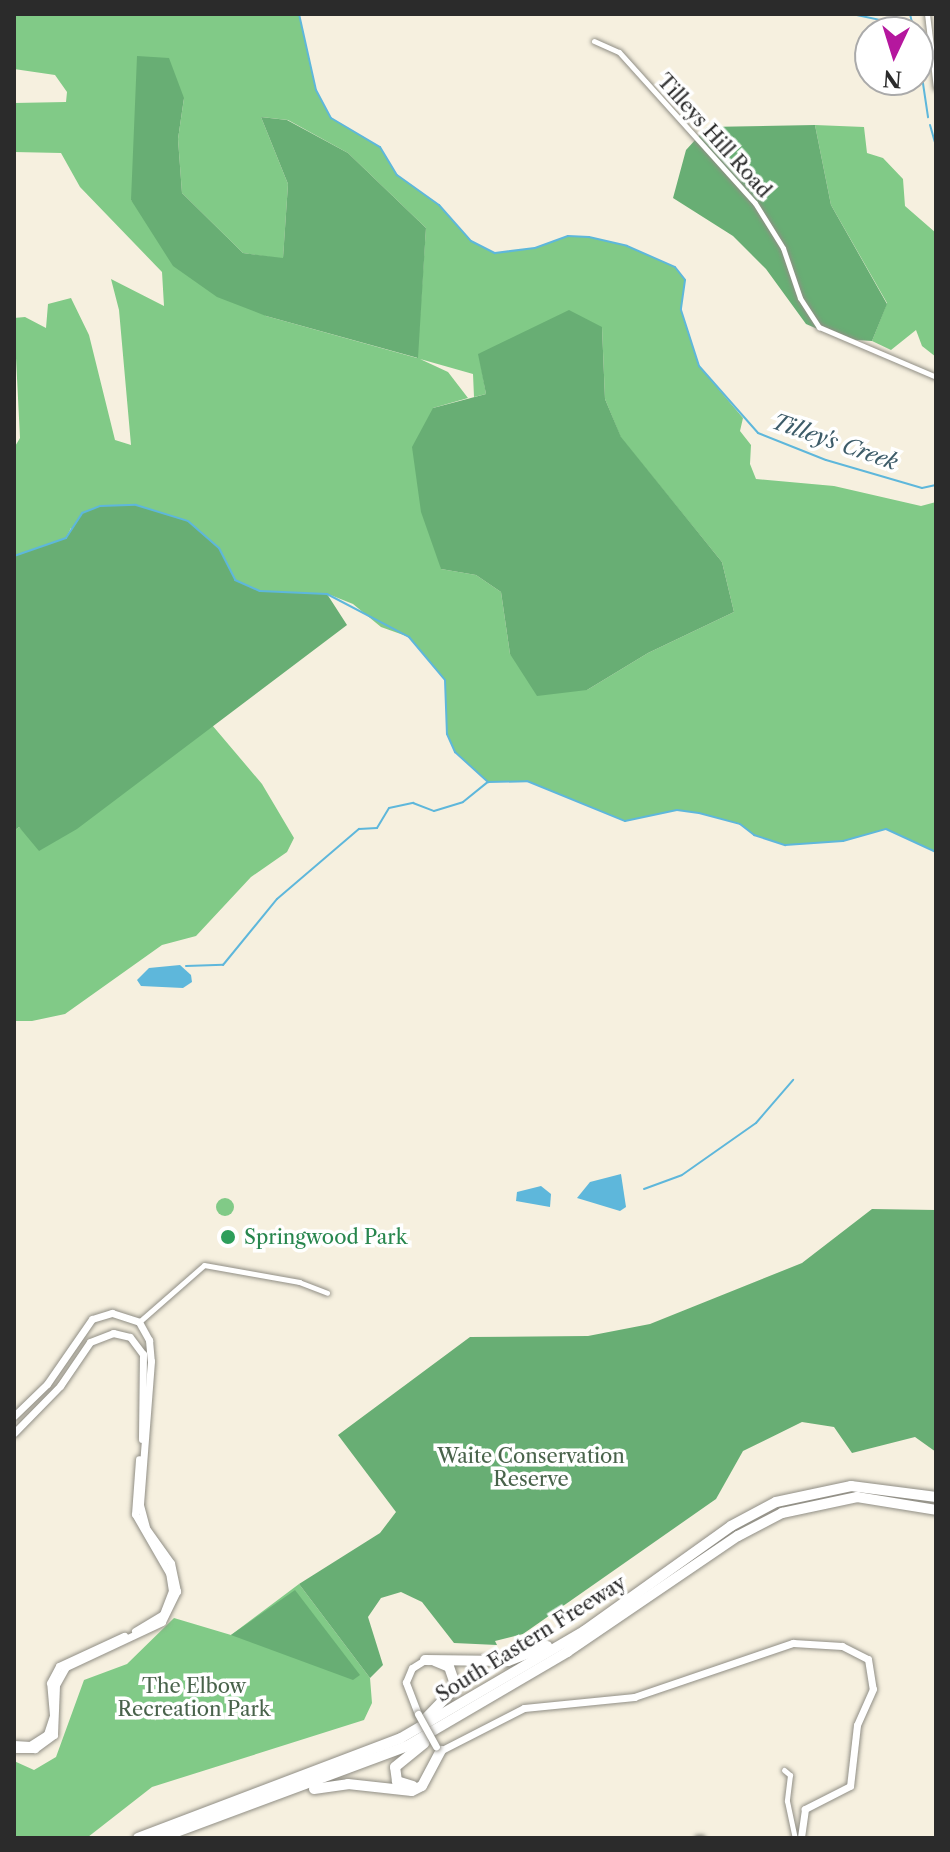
<!DOCTYPE html>
<style>
body{margin:0}
#map{position:relative;width:950px;height:1852px;overflow:hidden;background:#f6f0df;font-family:"Libre Caslon Text",serif}
div>[style]{position:absolute}
.green>*{inset:0;background:#81ca87}
.round{border-radius:50%}
.forest>*{inset:0;background:#68ae74}
.water>*{inset:0;background:#5eb7db}
.stream>*{height:2px;margin:-1px;padding:0 1px;transform-origin:1px;border-radius:1px;background:#5eb7db}
.roads{filter:drop-shadow(0 0 2px #908e85) drop-shadow(0 0 2px #908e85)}
.street>*{height:5px;margin:-2.5px;padding:0 2.5px;transform-origin:2.5px;border-radius:2.5px;background:#fff}
.secondary>*{height:7px;margin:-3.5px;padding:0 3.5px;transform-origin:3.5px;border-radius:3.5px;background:#fff}
.highway>*{height:10px;margin:-5px;padding:0 5px;transform-origin:5px;border-radius:5px;background:#fff}
.bridges{filter:drop-shadow(0 0 2px #908e85) drop-shadow(0 0 2px #908e85)}
.secondary-bridge>*{height:7px;margin:-3.5px;padding:0 3.5px;transform-origin:3.5px;border-radius:3.5px;background:#fff}
.dots>*{width:22px;height:22px;translate:-50% -50%;box-sizing:border-box;border:4px solid #fff;border-radius:50%}
span{translate:-50% -50%;white-space:nowrap;text-align:center;line-height:1.15;-webkit-text-stroke:7px #fff;paint-order:stroke}
.street-label{font-size:20px;color:#2b2b2b}
.leisure-label{font-size:20px;color:#27864d}
.left{translate:0 -50%;text-align:left}
.park-label{font-size:20px;color:#49634b}
.water-label{font-size:22px;color:#3d5c69;font-style:italic}
.frame{position:absolute;inset:0;border:16px solid #2b2b2b;pointer-events:none}
.north{position:absolute;left:854px;top:16px;width:80px;height:80px;box-sizing:border-box;background:#fff;border:2px solid #aaa;border-radius:50%;rotate:184deg;font-size:22px;font-weight:700;line-height:32px;text-align:center;color:#2b2b2b}
.north::after{content:'';display:block;margin:auto;width:28px;height:36px;background:#b5179e;clip-path:polygon(50% 0,100% 100%,50% 72%,0 100%)}
</style>
<div id="map">
<div class="green">
<i style="clip-path:polygon(evenodd,14px 14px,299px 14px,316px 90px,331px 118px,380px 147px,397px 175px,439px 205px,471px 241px,495px 253px,535px 248px,568px 236px,589px 237px,627px 246px,675px 267px,685px 280px,681px 310px,699px 366px,743px 418px,740px 431px,751px 445px,750px 464px,756px 479px,834px 486px,921px 506px,936px 502px,936px 852px,886px 829px,843px 841px,785px 845px,754px 835px,740px 824px,699px 813px,677px 810px,625px 821px,527px 781px,488px 782px,455px 752px,447px 734px,445px 680px,409px 637px,381px 627px,353px 604px,328px 594px,260px 591px,235px 580px,219px 548px,71px 528px,66px 538px,46px 548px,14px 556px,14px 448px,20px 438px,14px 318px,25px 317px,46px 328px,48px 304px,71px 298px,89px 335px,115px 440px,131px 445px,119px 310px,111px 279px,164px 306px,162px 272px,80px 187px,61px 153px,14px 152px,14px 103px,66px 102px,67px 92px,55px 75px,14px 69px,14px 14px,184px 98px,178px 139px,182px 193px,243px 253px,283px 259px,288px 184px,261px 117px,288px 120px,348px 153px,426px 228px,417px 358px,266px 316px,131px 200px,184px 98px,14px 14px,602px 327px,605px 399px,621px 438px,722px 562px,734px 612px,648px 653px,587px 690px,510px 654px,501px 592px,476px 575px,441px 569px,433px 408px,468px 398px,448px 372px,420px 359px,473px 374px,474px 397px,486px 394px,479px 354px,602px 327px)"></i>
<i style="clip-path:polygon(815px 125px,864px 127px,867px 153px,883px 158px,903px 179px,905px 206px,936px 233px,936px 357px,922px 346px,916px 330px,891px 350px,872px 341px,887px 303px,831px 205px)"></i>
<i style="clip-path:polygon(14px 585px,170px 755px,212px 725px,262px 784px,294px 838px,287px 852px,251px 877px,196px 936px,162px 945px,65px 1014px,32px 1021px,14px 1021px,14px 831px,19px 827px,43px 848px)"></i>
<i class="round" style="left:216px;top:1198px;width:18px;height:18px"></i>
<i style="clip-path:polygon(299px 1584px,370px 1678px,372px 1703px,364px 1720px,152px 1787px,88px 1837px,14px 1838px,14px 1761px,34px 1770px,56px 1757px,84px 1680px,127px 1664px,174px 1618px,231px 1635px)"></i>
</div>
<div class="forest">
<i style="clip-path:polygon(137px 56px,169px 58px,184px 98px,178px 139px,182px 193px,243px 253px,283px 258px,288px 184px,261px 117px,287px 120px,348px 153px,426px 228px,418px 358px,266px 316px,217px 297px,173px 266px,131px 200px)"></i>
<i style="clip-path:polygon(815px 125px,831px 205px,887px 304px,872px 341px,841px 339px,806px 324px,766px 269px,733px 236px,673px 198px,686px 150px,707px 127px)"></i>
<i style="clip-path:polygon(569px 310px,602px 327px,605px 399px,621px 437px,722px 562px,734px 612px,648px 653px,587px 690px,537px 696px,510px 654px,501px 592px,476px 575px,441px 569px,421px 512px,412px 447px,433px 408px,486px 394px,478px 354px)"></i>
<i style="clip-path:polygon(136px 505px,188px 521px,219px 548px,235px 580px,260px 591px,327px 594px,347px 625px,77px 829px,39px 851px,19px 827px,14px 831px,14px 556px,66px 538px,82px 513px,100px 506px)"></i>
<i style="clip-path:polygon(872px 1209px,936px 1210px,936px 1452px,915px 1437px,852px 1453px,834px 1427px,802px 1422px,743px 1451px,716px 1499px,523px 1634px,495px 1641px,497px 1645px,454px 1643px,422px 1602px,401px 1592px,381px 1598px,368px 1617px,383px 1665px,370px 1678px,299px 1584px,380px 1533px,396px 1512px,338px 1435px,470px 1337px,588px 1336px,650px 1324px,802px 1263px)"></i>
<i style="clip-path:polygon(295px 1590px,360px 1675px,353px 1680px,231px 1635px)"></i>
</div>
<div class="water">
<i style="clip-path:polygon(180px 965px,191px 975px,192px 982px,183px 988px,141px 986px,137px 980px,149px 968px)"></i>
<i style="clip-path:polygon(621px 1174px,626px 1207px,620px 1211px,577px 1198px,590px 1182px)"></i>
<i style="clip-path:polygon(541px 1186px,551px 1194px,550px 1207px,516px 1201px,517px 1192px)"></i>
</div>
<div class="stream">
<i style="left:299px;top:14px;width:78px;rotate:77.4deg"></i>
<i style="left:316px;top:90px;width:32px;rotate:62deg"></i>
<i style="left:331px;top:118px;width:57px;rotate:30.6deg"></i>
<i style="left:380px;top:147px;width:33px;rotate:59deg"></i>
<i style="left:397px;top:175px;width:52px;rotate:35.5deg"></i>
<i style="left:439px;top:205px;width:48px;rotate:48.4deg"></i>
<i style="left:471px;top:241px;width:27px;rotate:27deg"></i>
<i style="left:495px;top:253px;width:40px;rotate:-7.1deg"></i>
<i style="left:535px;top:248px;width:35px;rotate:-20deg"></i>
<i style="left:568px;top:236px;width:21px;rotate:3deg"></i>
<i style="left:589px;top:237px;width:39px;rotate:13deg"></i>
<i style="left:627px;top:246px;width:52px;rotate:23.6deg"></i>
<i style="left:675px;top:267px;width:16px;rotate:52deg"></i>
<i style="left:685px;top:280px;width:30px;rotate:98deg"></i>
<i style="left:681px;top:310px;width:59px;rotate:72.2deg"></i>
<i style="left:699px;top:366px;width:89px;rotate:48.6deg"></i>
<i style="left:758px;top:433px;width:73px;rotate:21.7deg"></i>
<i style="left:826px;top:460px;width:100px;rotate:16.3deg"></i>
<i style="left:922px;top:488px;width:14px;rotate:-12deg"></i>
<i style="left:852px;top:14px;width:62px;rotate:12deg"></i>
<i style="left:910px;top:14px;width:18px;rotate:77deg"></i>
<i style="left:918px;top:50px;width:68px;rotate:81.5deg"></i>
<i style="left:930px;top:125px;width:22px;rotate:74deg"></i>
<i style="left:14px;top:556px;width:55px;rotate:-19.1deg"></i>
<i style="left:66px;top:538px;width:30px;rotate:-57deg"></i>
<i style="left:82px;top:513px;width:19px;rotate:-21deg"></i>
<i style="left:100px;top:506px;width:36px;rotate:-2deg"></i>
<i style="left:136px;top:505px;width:54px;rotate:17.1deg"></i>
<i style="left:188px;top:521px;width:41px;rotate:41.1deg"></i>
<i style="left:219px;top:548px;width:36px;rotate:63deg"></i>
<i style="left:235px;top:580px;width:27px;rotate:24deg"></i>
<i style="left:260px;top:591px;width:67px;rotate:2.6deg"></i>
<i style="left:327px;top:594px;width:93px;rotate:27.7deg"></i>
<i style="left:409px;top:637px;width:56px;rotate:50.1deg"></i>
<i style="left:445px;top:680px;width:54px;rotate:87.9deg"></i>
<i style="left:447px;top:734px;width:20px;rotate:66deg"></i>
<i style="left:455px;top:752px;width:45px;rotate:42.3deg"></i>
<i style="left:186px;top:966px;width:37px;rotate:-2deg"></i>
<i style="left:223px;top:965px;width:85px;rotate:-50.7deg"></i>
<i style="left:277px;top:899px;width:108px;rotate:-40.5deg"></i>
<i style="left:359px;top:829px;width:18px;rotate:-3deg"></i>
<i style="left:377px;top:828px;width:23px;rotate:-59deg"></i>
<i style="left:389px;top:808px;width:25px;rotate:-12deg"></i>
<i style="left:413px;top:803px;width:22px;rotate:21deg"></i>
<i style="left:434px;top:811px;width:30px;rotate:-17deg"></i>
<i style="left:463px;top:802px;width:32px;rotate:-39deg"></i>
<i style="left:488px;top:782px;width:39px;rotate:-1deg"></i>
<i style="left:527px;top:781px;width:106px;rotate:22.2deg"></i>
<i style="left:625px;top:821px;width:53px;rotate:-11.9deg"></i>
<i style="left:677px;top:810px;width:22px;rotate:8deg"></i>
<i style="left:699px;top:813px;width:42px;rotate:15deg"></i>
<i style="left:740px;top:824px;width:18px;rotate:38deg"></i>
<i style="left:754px;top:835px;width:33px;rotate:18deg"></i>
<i style="left:785px;top:845px;width:58px;rotate:-3.9deg"></i>
<i style="left:843px;top:841px;width:45px;rotate:-15.6deg"></i>
<i style="left:886px;top:829px;width:55px;rotate:24.7deg"></i>
<i style="left:644px;top:1189px;width:40px;rotate:-20.2deg"></i>
<i style="left:682px;top:1175px;width:90px;rotate:-35.1deg"></i>
<i style="left:756px;top:1123px;width:57px;rotate:-49.3deg"></i>
</div>
<div class="roads">
<div class="street">
<i style="left:927px;top:14px;width:74px;rotate:83deg"></i>
<i style="left:594px;top:41px;width:27px;rotate:24deg"></i>
<i style="left:619px;top:52px;width:203px;rotate:48deg"></i>
<i style="left:755px;top:203px;width:53px;rotate:58.1deg"></i>
<i style="left:783px;top:248px;width:53px;rotate:71.2deg"></i>
<i style="left:800px;top:298px;width:35px;rotate:57deg"></i>
<i style="left:819px;top:327px;width:127px;rotate:23.1deg"></i>
<i style="left:139px;top:1322px;width:86px;rotate:-41.2deg"></i>
<i style="left:204px;top:1265px;width:97px;rotate:10.1deg"></i>
<i style="left:299px;top:1282px;width:30px;rotate:21deg"></i>
<i style="left:784px;top:1770px;width:8px;rotate:40deg"></i>
<i style="left:790px;top:1775px;width:26px;rotate:97deg"></i>
<i style="left:787px;top:1801px;width:38px;rotate:78deg"></i>
<i style="left:697px;top:1838px;width:5px"></i>
</div>
<div class="secondary">
<i style="left:14px;top:1416px;width:46px;rotate:-44.1deg"></i>
<i style="left:47px;top:1384px;width:79px;rotate:-55.3deg"></i>
<i style="left:92px;top:1319px;width:21px;rotate:-17deg"></i>
<i style="left:112px;top:1313px;width:28px;rotate:18deg"></i>
<i style="left:139px;top:1322px;width:21px;rotate:61deg"></i>
<i style="left:149px;top:1340px;width:21px;rotate:85deg"></i>
<i style="left:151px;top:1361px;width:144px;rotate:94.4deg"></i>
<i style="left:140px;top:1505px;width:24px;rotate:75deg"></i>
<i style="left:146px;top:1528px;width:43px;rotate:54.5deg"></i>
<i style="left:171px;top:1563px;width:29px;rotate:78deg"></i>
<i style="left:177px;top:1591px;width:34px;rotate:116deg"></i>
<i style="left:162px;top:1622px;width:106px;rotate:154.9deg"></i>
<i style="left:66px;top:1667px;width:21px;rotate:119deg"></i>
<i style="left:56px;top:1685px;width:50px;rotate:92.3deg"></i>
<i style="left:54px;top:1735px;width:24px;rotate:144deg"></i>
<i style="left:35px;top:1749px;width:21px;rotate:180deg"></i>
<i style="left:14px;top:1433px;width:66px;rotate:-45.6deg"></i>
<i style="left:60px;top:1386px;width:53px;rotate:-55.7deg"></i>
<i style="left:90px;top:1342px;width:25px;rotate:-21deg"></i>
<i style="left:113px;top:1333px;width:17px;rotate:13deg"></i>
<i style="left:130px;top:1337px;width:21px;rotate:53deg"></i>
<i style="left:143px;top:1354px;width:85px;rotate:90.7deg"></i>
<i style="left:135px;top:1631px;width:33px;rotate:-31deg"></i>
<i style="left:163px;top:1614px;width:25px;rotate:-69deg"></i>
<i style="left:172px;top:1591px;width:18px;rotate:-99deg"></i>
<i style="left:169px;top:1573px;width:68px;rotate:-120deg"></i>
<i style="left:135px;top:1514px;width:55px;rotate:-85.8deg"></i>
<i style="left:418px;top:1714px;width:34px;rotate:-111deg"></i>
<i style="left:406px;top:1682px;width:15px;rotate:-67deg"></i>
<i style="left:412px;top:1668px;width:15px;rotate:-32deg"></i>
<i style="left:14px;top:1744px;width:16px;rotate:4deg"></i>
<i style="left:30px;top:1745px;width:20px;rotate:-33deg"></i>
<i style="left:47px;top:1734px;width:20px;rotate:-72deg"></i>
<i style="left:53px;top:1715px;width:32px;rotate:-95deg"></i>
<i style="left:50px;top:1683px;width:19px;rotate:-62deg"></i>
<i style="left:59px;top:1666px;width:72px;rotate:-24.8deg"></i>
<i style="left:440px;top:1751px;width:94px;rotate:-27.1deg"></i>
<i style="left:524px;top:1708px;width:111px;rotate:-5.7deg"></i>
<i style="left:634px;top:1697px;width:168px;rotate:-18.8deg"></i>
<i style="left:793px;top:1643px;width:49px;rotate:3.5deg"></i>
<i style="left:842px;top:1646px;width:29px;rotate:27deg"></i>
<i style="left:868px;top:1659px;width:30px;rotate:81deg"></i>
<i style="left:873px;top:1689px;width:39px;rotate:114deg"></i>
<i style="left:857px;top:1725px;width:61px;rotate:96.5deg"></i>
<i style="left:850px;top:1786px;width:51px;rotate:152.9deg"></i>
<i style="left:805px;top:1809px;width:29px;rotate:98deg"></i>
</div>
<div class="highway">
<i style="left:425px;top:1660px;width:83px;rotate:0.7deg"></i>
<i style="left:508px;top:1661px;width:42px;rotate:-21deg"></i>
<i style="left:427px;top:1717px;width:42px;rotate:-46deg"></i>
<i style="left:456px;top:1687px;width:21px;rotate:-109deg"></i>
<i style="left:449px;top:1667px;width:15px;rotate:-157deg"></i>
<i style="left:413px;top:1786px;width:17px;rotate:-163deg"></i>
<i style="left:397px;top:1781px;width:14px;rotate:-98deg"></i>
<i style="left:395px;top:1767px;width:38px;rotate:-39deg"></i>
<i style="left:314px;top:1789px;width:34px;rotate:-8deg"></i>
<i style="left:348px;top:1784px;width:64px;rotate:6.2deg"></i>
<i style="left:412px;top:1791px;width:11px;rotate:-27deg"></i>
<i style="left:422px;top:1786px;width:40px;rotate:-62deg"></i>
<i style="left:138px;top:1838px;width:281px;rotate:-20.8deg"></i>
<i style="left:401px;top:1738px;width:212px;rotate:-30.3deg"></i>
<i style="left:584px;top:1631px;width:181px;rotate:-35.5deg"></i>
<i style="left:731px;top:1526px;width:51px;rotate:-28.1deg"></i>
<i style="left:776px;top:1502px;width:77px;rotate:-12deg"></i>
<i style="left:851px;top:1486px;width:86px;rotate:7.4deg"></i>
<i style="left:160px;top:1838px;width:264px;rotate:-20.4deg"></i>
<i style="left:407px;top:1746px;width:186px;rotate:-30.4deg"></i>
<i style="left:567px;top:1652px;width:207px;rotate:-34.2deg"></i>
<i style="left:738px;top:1536px;width:50px;rotate:-27.6deg"></i>
<i style="left:782px;top:1513px;width:77px;rotate:-12deg"></i>
<i style="left:857px;top:1497px;width:80px;rotate:9.3deg"></i>
</div>
</div>
<div class="bridges">
<div class="secondary-bridge">
<i style="left:418px;top:1714px;width:37px;rotate:61deg"></i>
</div>
</div>
<div class="dots">
<i style="left:228px;top:1237px;background:#2e9e5b"></i>
</div>
<div class="street-label">
<span style="left:714px;top:136px;rotate:48deg">Tilleys Hill Road</span>
<span style="left:531px;top:1639px;rotate:-32deg">South Eastern Freeway</span>
</div>
<div class="leisure-label">
<span class="left" style="left:244px;top:1237px">Springwood Park</span>
</div>
<div class="park-label">
<span style="left:531px;top:1468px">Waite Conservation<br>Reserve</span>
<span style="left:194px;top:1698px">The Elbow<br>Recreation Park</span>
</div>
<div class="water-label">
<span style="left:835px;top:442px;rotate:19deg">Tilley's Creek</span>
</div>
<div class="frame"></div>
<div class="north">N</div>
</div>
